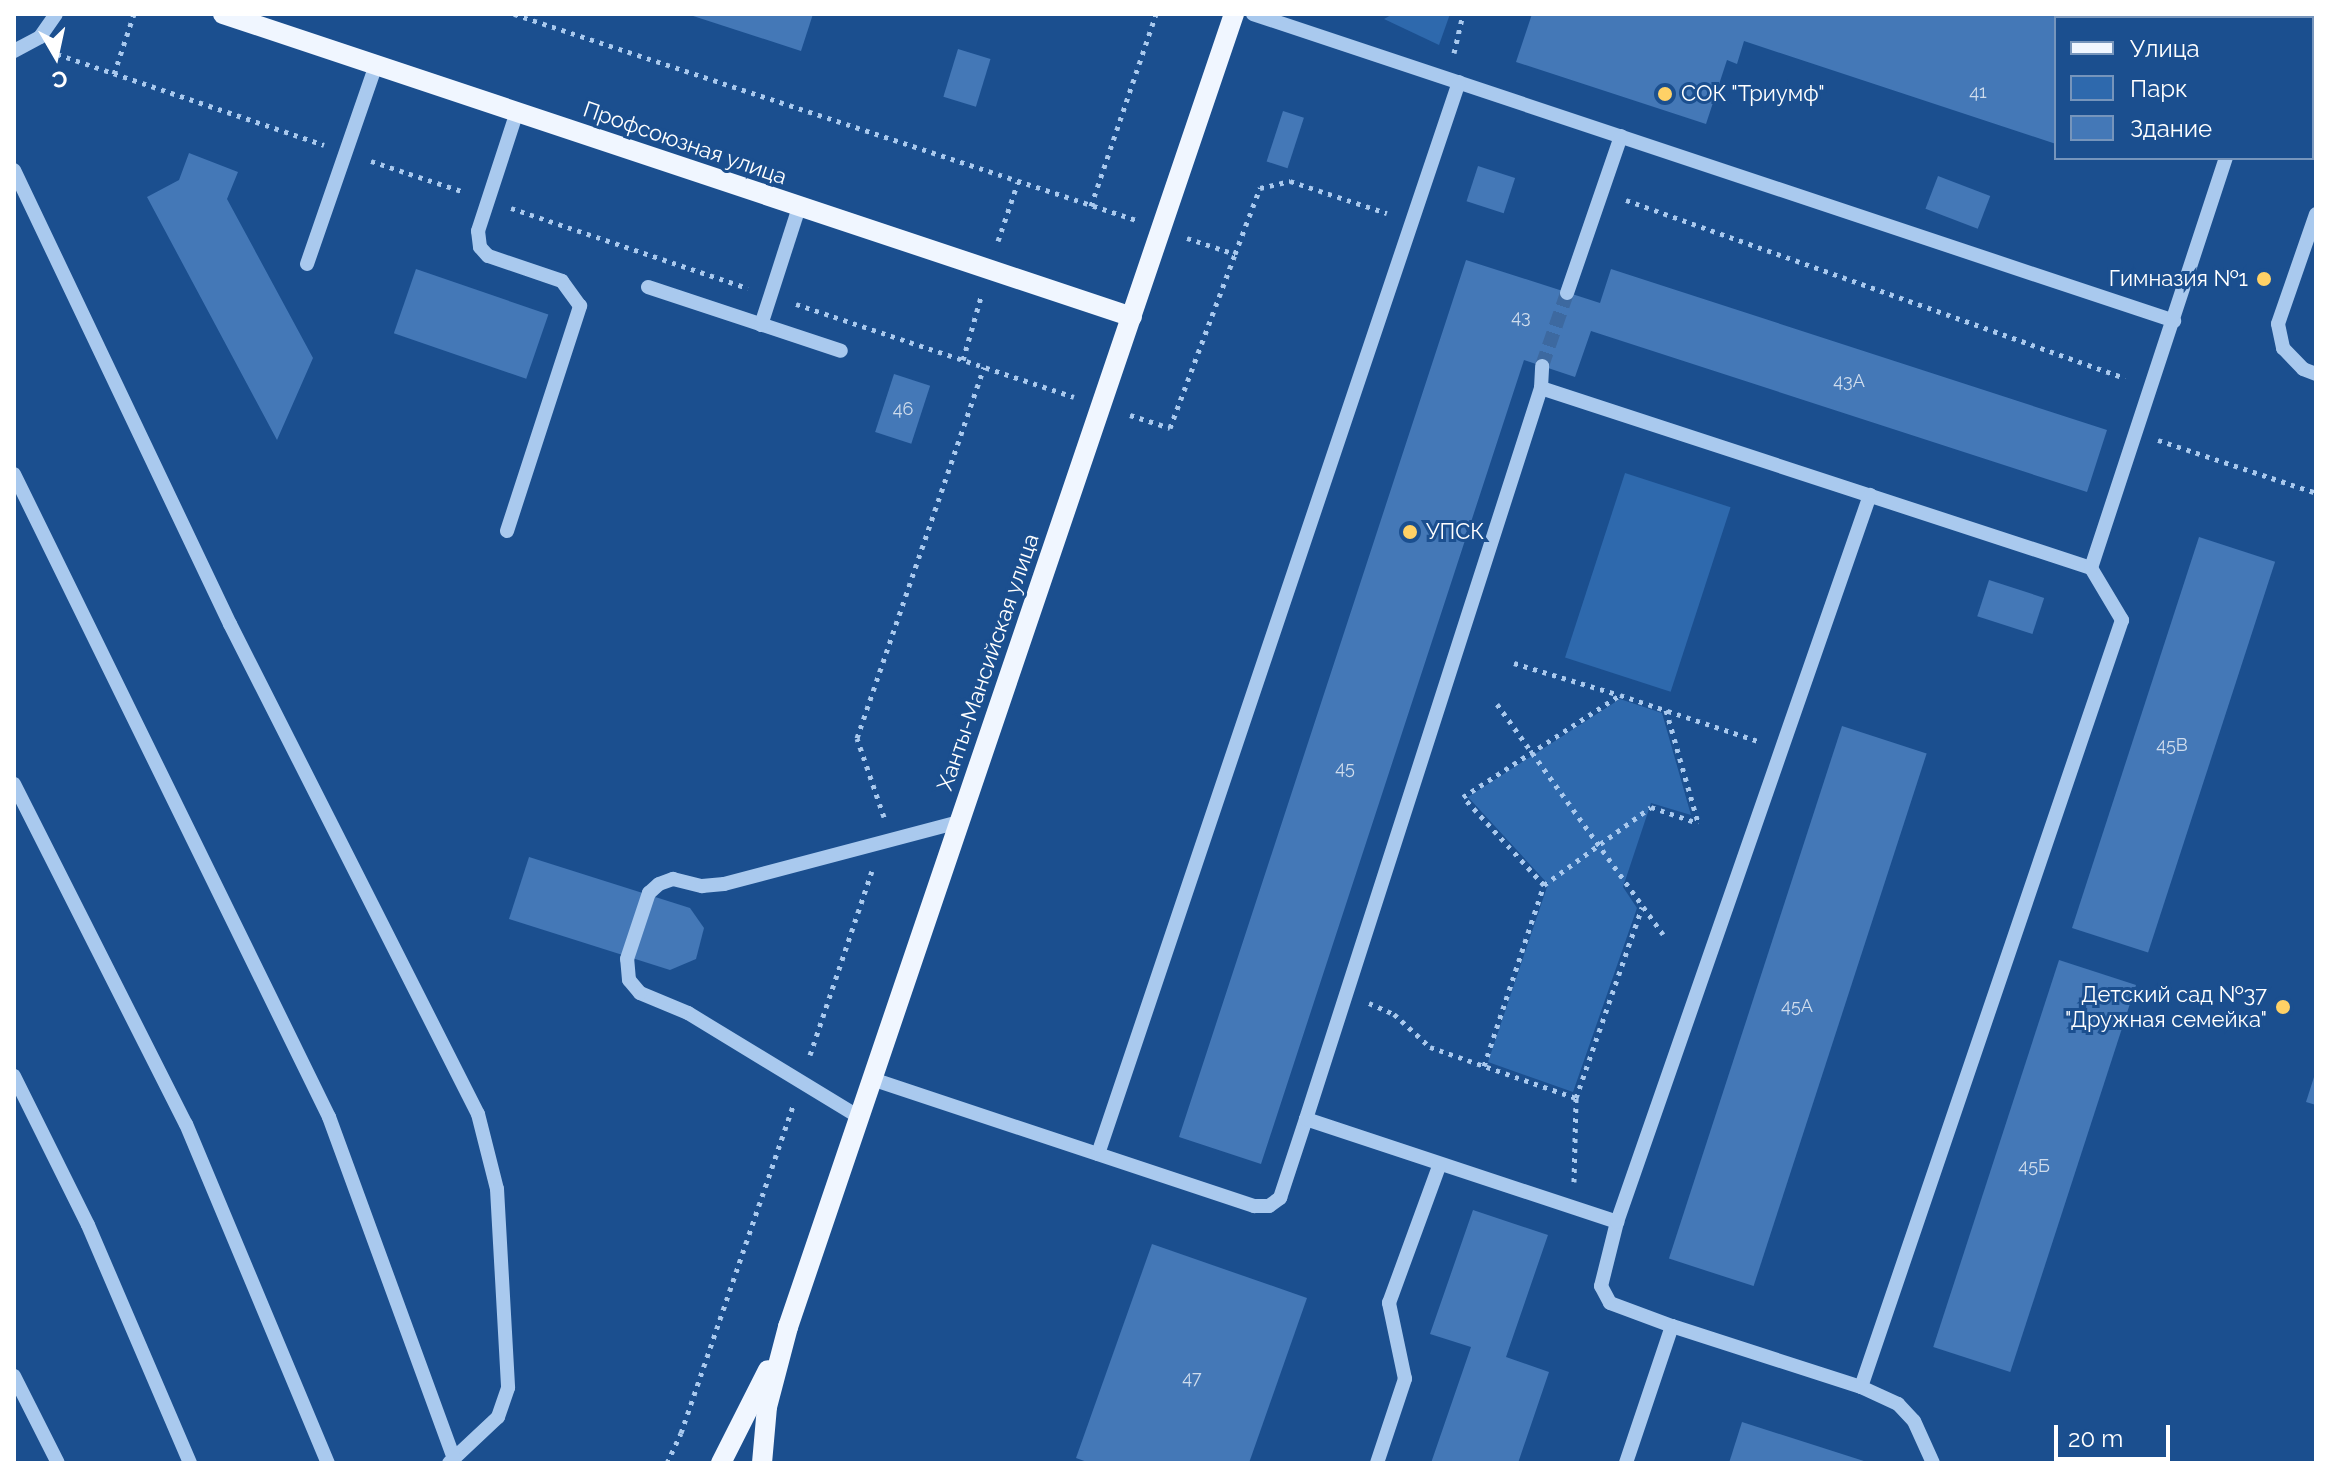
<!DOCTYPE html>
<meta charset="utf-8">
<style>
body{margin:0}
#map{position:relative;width:2330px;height:1477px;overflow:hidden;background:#1b4f8f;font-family:Raleway,sans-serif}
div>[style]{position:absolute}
.green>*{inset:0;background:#2e69ad;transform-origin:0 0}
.building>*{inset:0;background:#4478b7;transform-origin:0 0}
.minor-tunnel>*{height:14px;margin-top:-7px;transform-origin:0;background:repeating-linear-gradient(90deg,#3d69a0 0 14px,transparent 0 21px)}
.path>*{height:5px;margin-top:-2.5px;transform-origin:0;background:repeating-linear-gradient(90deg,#a9c9ee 0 4px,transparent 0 10px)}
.minor>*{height:14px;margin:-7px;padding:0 7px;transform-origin:7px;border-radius:7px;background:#a9c9ee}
.major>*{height:20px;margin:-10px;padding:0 10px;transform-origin:10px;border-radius:10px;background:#f0f6ff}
.dots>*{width:22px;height:22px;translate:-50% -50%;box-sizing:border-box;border:4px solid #1b4f8f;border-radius:50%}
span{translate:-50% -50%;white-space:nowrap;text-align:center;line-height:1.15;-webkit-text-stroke:6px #1b4f8f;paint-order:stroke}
.number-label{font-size:18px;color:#d0dded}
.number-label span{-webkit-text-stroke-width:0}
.poi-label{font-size:22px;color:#fff}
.left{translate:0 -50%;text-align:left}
.right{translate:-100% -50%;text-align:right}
.street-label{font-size:22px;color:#fff}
.frame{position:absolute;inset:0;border:16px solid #fff;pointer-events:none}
.legend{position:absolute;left:2054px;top:16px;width:260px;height:144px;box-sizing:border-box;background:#1b4f8f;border:2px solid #7695bc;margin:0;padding:10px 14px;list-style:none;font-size:24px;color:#fff}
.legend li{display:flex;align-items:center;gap:16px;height:40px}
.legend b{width:40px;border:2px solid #7695bc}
.north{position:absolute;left:16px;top:16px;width:80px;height:80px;-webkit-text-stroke:6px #1b4f8f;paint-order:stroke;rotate:171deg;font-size:22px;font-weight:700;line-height:32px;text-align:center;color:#fff}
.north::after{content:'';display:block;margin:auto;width:28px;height:36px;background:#fff;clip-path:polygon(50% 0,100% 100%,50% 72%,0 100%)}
.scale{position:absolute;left:2054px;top:1425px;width:116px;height:36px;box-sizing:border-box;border:4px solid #fff;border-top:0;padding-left:10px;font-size:24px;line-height:28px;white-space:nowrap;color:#fff;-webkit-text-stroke:6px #1b4f8f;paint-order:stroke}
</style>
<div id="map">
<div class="green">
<i style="clip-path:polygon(1393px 14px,1450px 14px,1439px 45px,1384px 19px)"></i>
<i style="left:1625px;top:473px;width:111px;height:194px;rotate:18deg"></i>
<i style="clip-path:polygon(1620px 699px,1662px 713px,1691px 815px,1651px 803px,1623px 887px,1637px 908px,1573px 1092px,1488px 1062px,1548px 884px,1468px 797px)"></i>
</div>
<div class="building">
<i style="clip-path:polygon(687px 14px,813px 14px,801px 51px)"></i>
<i style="clip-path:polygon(1532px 14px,2138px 14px,2056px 18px,2056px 144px,1744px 41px,1737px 64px,1727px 60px,1706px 124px,1516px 62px)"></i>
<i style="left:958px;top:49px;width:34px;height:50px;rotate:17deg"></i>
<i style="left:1283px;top:111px;width:22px;height:53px;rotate:18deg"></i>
<i style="clip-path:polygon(189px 153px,238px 172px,227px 199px,313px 358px,277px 440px,147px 197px,179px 180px)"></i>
<i style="left:1478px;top:166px;width:39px;height:37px;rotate:18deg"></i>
<i style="left:1938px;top:176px;width:56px;height:35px;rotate:21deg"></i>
<i style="clip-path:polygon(1466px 260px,1600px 303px,1611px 269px,2107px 430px,2087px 492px,1591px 331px,1575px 377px,1524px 360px,1261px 1164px,1179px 1137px)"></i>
<i style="left:416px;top:269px;width:140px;height:68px;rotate:19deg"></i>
<i style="left:894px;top:374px;width:38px;height:61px;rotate:18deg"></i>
<i style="left:2199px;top:537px;width:80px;height:411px;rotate:18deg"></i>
<i style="left:1989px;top:580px;width:58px;height:38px;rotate:18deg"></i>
<i style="left:1842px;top:726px;width:89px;height:560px;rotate:18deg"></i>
<i style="clip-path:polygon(529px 857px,690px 908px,704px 928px,696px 959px,670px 970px,509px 919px)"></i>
<i style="left:2059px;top:960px;width:81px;height:407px;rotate:18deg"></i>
<i style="clip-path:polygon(2315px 1074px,2316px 1074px,2316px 1105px,2306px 1102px)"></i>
<i style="clip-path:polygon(1473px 1210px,1548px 1235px,1506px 1357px,1549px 1372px,1518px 1463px,1431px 1463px,1471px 1347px,1430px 1334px)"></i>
<i style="clip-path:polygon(1152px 1244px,1307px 1298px,1249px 1463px,1090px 1463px,1076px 1458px)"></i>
<i style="clip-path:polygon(1742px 1422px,1867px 1462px,1867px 1463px,1729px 1463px)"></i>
</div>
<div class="minor-tunnel">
<i style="left:1542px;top:366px;width:77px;rotate:-71.1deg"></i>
</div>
<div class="path">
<i style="left:514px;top:14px;width:655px;rotate:18.32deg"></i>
<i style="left:2312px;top:38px;width:4px;rotate:14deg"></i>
<i style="left:1454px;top:53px;width:40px;rotate:-77deg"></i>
<i style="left:57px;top:54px;width:282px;rotate:18.8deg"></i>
<i style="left:114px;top:74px;width:63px;rotate:-71.6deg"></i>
<i style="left:2312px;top:144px;width:4px;rotate:14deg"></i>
<i style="left:371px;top:161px;width:98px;rotate:18.4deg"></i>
<i style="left:1626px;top:200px;width:530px;rotate:19.63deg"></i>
<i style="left:1091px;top:206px;width:203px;rotate:-71.3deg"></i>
<i style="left:511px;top:208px;width:250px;rotate:18.7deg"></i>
<i style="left:1187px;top:238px;width:51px;rotate:18.4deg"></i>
<i style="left:1235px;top:254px;width:71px;rotate:-69.3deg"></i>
<i style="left:1260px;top:188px;width:31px;rotate:-13deg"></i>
<i style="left:1290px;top:181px;width:102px;rotate:18.3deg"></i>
<i style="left:998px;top:241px;width:62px;rotate:-71.3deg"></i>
<i style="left:796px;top:304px;width:293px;rotate:18.5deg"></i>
<i style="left:963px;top:360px;width:66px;rotate:-74.1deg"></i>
<i style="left:1130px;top:415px;width:42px;rotate:18deg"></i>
<i style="left:1170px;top:428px;width:186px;rotate:-69.5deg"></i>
<i style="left:2158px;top:440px;width:167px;rotate:18.5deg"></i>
<i style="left:1514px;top:663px;width:110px;rotate:16.9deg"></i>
<i style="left:1497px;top:704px;width:284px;rotate:54.2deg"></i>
<i style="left:1666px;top:710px;width:116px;rotate:74.1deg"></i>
<i style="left:884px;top:817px;width:83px;rotate:-108.9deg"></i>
<i style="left:857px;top:738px;width:392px;rotate:-71.1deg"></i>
<i style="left:1544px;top:885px;width:132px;rotate:-36.1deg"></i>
<i style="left:1651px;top:807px;width:50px;rotate:18.8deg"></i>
<i style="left:1369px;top:1003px;width:27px;rotate:24deg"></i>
<i style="left:1394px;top:1014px;width:49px;rotate:42.5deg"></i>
<i style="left:1430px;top:1047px;width:155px;rotate:19.3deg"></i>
<i style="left:810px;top:1055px;width:194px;rotate:-71.4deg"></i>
<i style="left:1484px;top:1066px;width:191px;rotate:-71.7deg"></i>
<i style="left:1544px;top:885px;width:120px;rotate:-132.6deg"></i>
<i style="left:1463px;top:797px;width:187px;rotate:-33deg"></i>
<i style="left:1620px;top:695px;width:145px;rotate:18.4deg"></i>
<i style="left:1574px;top:1182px;width:84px;rotate:-88.6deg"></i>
<i style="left:1576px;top:1098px;width:202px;rotate:-70.9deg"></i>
<i style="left:667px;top:1463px;width:33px;rotate:-65deg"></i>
<i style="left:681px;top:1433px;width:346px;rotate:-71.1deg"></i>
</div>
<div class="minor">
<i style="left:1253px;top:14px;width:971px;rotate:18.43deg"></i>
<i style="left:2271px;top:18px;width:4px;rotate:-76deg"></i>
<i style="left:14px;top:51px;width:30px;rotate:-28deg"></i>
<i style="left:40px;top:37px;width:28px;rotate:-55deg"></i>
<i style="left:14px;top:170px;width:503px;rotate:64.56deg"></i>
<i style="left:230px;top:624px;width:549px;rotate:63.16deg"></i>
<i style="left:478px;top:1114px;width:77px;rotate:75.8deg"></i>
<i style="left:497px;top:1189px;width:199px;rotate:86.8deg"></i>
<i style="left:508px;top:1388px;width:31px;rotate:109deg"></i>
<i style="left:498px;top:1417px;width:67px;rotate:136.8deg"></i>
<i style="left:2316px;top:214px;width:116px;rotate:109.1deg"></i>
<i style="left:2278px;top:324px;width:25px;rotate:78deg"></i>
<i style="left:2283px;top:348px;width:29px;rotate:46deg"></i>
<i style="left:2303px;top:369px;width:14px;rotate:21deg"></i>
<i style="left:307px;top:264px;width:211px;rotate:-70.9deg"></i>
<i style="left:648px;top:287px;width:203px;rotate:18.3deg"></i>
<i style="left:1567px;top:293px;width:166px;rotate:-71deg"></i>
<i style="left:761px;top:325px;width:124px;rotate:-72.1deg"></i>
<i style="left:1541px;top:388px;width:579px;rotate:18.12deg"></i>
<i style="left:2091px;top:568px;width:61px;rotate:59.2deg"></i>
<i style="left:2122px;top:620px;width:810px;rotate:108.79deg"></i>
<i style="left:14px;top:474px;width:716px;rotate:63.9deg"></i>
<i style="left:329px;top:1117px;width:364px;rotate:69.9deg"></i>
<i style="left:507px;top:531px;width:237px;rotate:-72deg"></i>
<i style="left:580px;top:306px;width:31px;rotate:-126deg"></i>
<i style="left:562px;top:281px;width:78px;rotate:-161.3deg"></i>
<i style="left:488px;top:256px;width:12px;rotate:-132deg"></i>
<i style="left:480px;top:247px;width:16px;rotate:-97deg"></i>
<i style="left:478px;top:231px;width:125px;rotate:-71.9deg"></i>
<i style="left:2091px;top:568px;width:432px;rotate:-71.8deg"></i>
<i style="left:14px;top:784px;width:381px;rotate:63.2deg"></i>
<i style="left:186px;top:1124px;width:368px;rotate:67.3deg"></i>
<i style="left:14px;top:1076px;width:166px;rotate:63.6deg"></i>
<i style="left:88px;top:1225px;width:259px;rotate:66.8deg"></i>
<i style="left:872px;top:1079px;width:403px;rotate:18.4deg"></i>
<i style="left:1254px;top:1206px;width:15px"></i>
<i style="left:1269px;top:1206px;width:14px;rotate:-36deg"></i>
<i style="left:1280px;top:1198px;width:83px;rotate:-71.8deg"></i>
<i style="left:1306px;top:1119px;width:328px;rotate:18.3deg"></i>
<i style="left:1617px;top:1222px;width:66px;rotate:104deg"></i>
<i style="left:1601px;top:1286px;width:19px;rotate:62deg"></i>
<i style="left:1610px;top:1303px;width:66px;rotate:20.4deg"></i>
<i style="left:1672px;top:1326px;width:145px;rotate:108.6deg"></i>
<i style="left:859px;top:1117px;width:200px;rotate:-148.7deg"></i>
<i style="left:688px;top:1013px;width:52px;rotate:-157.4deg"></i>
<i style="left:640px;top:993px;width:17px;rotate:-130deg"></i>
<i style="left:629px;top:980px;width:21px;rotate:-95deg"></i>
<i style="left:627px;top:959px;width:70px;rotate:-71.6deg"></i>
<i style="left:649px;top:893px;width:13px;rotate:-42deg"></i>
<i style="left:659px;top:884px;width:15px;rotate:-20deg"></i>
<i style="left:673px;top:879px;width:30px;rotate:14deg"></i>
<i style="left:702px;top:886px;width:22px;rotate:-5deg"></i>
<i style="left:724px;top:884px;width:242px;rotate:-14.8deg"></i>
<i style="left:1306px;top:1119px;width:768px;rotate:-72.18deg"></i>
<i style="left:1541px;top:388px;width:22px;rotate:-87deg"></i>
<i style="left:1098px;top:1154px;width:1131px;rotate:-71.39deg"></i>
<i style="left:1617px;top:1222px;width:770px;rotate:-70.81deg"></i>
<i style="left:1672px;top:1326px;width:199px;rotate:17.9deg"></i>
<i style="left:1861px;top:1387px;width:41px;rotate:24.7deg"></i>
<i style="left:1898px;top:1404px;width:23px;rotate:47deg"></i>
<i style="left:1914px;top:1421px;width:46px;rotate:65.7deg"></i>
<i style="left:14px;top:1376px;width:97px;rotate:63.2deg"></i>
<i style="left:1377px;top:1463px;width:89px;rotate:-71.6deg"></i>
<i style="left:1405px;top:1379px;width:78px;rotate:-101.9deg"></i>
<i style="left:1389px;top:1303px;width:148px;rotate:-69.9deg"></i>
</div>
<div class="major">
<i style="left:223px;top:14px;width:958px;rotate:18.43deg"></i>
<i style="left:721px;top:1463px;width:104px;rotate:-63.2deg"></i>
<i style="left:762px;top:1463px;width:56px;rotate:-84.9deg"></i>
<i style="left:767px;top:1407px;width:83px;rotate:-75.3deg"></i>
<i style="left:788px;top:1327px;width:1387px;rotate:-71.24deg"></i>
</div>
<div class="dots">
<i style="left:1665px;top:94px;background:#ffd166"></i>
<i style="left:2264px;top:279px;background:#ffd166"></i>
<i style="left:1410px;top:532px;background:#ffd166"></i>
<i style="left:2283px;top:1007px;background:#ffd166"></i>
</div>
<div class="number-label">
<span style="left:1978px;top:92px">41</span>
<span style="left:1521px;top:317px">43</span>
<span style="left:1849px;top:381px">43А</span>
<span style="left:903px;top:409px">46</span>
<span style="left:2172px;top:745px">45В</span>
<span style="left:1345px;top:768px">45</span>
<span style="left:1797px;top:1006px">45А</span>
<span style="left:2034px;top:1166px">45Б</span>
<span style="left:1192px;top:1378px">47</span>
</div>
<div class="poi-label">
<span class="left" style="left:1681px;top:94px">СОК "Триумф"</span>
<span class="right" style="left:2248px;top:279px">Гимназия №1</span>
<span class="left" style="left:1426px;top:532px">УПСК</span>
<span class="right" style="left:2267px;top:1007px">Детский сад №37<br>"Дружная семейка"</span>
</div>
<div class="street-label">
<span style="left:685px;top:143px;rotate:19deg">Профсоюзная улица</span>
<span style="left:988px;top:662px;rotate:-71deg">Ханты-Мансийская улица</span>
</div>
<div class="frame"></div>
<ul class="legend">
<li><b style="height:10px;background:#f0f6ff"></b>Улица</li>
<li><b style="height:22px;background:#2e69ad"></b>Парк</li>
<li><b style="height:22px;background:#4478b7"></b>Здание</li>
</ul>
<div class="north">С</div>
<div class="scale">20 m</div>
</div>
